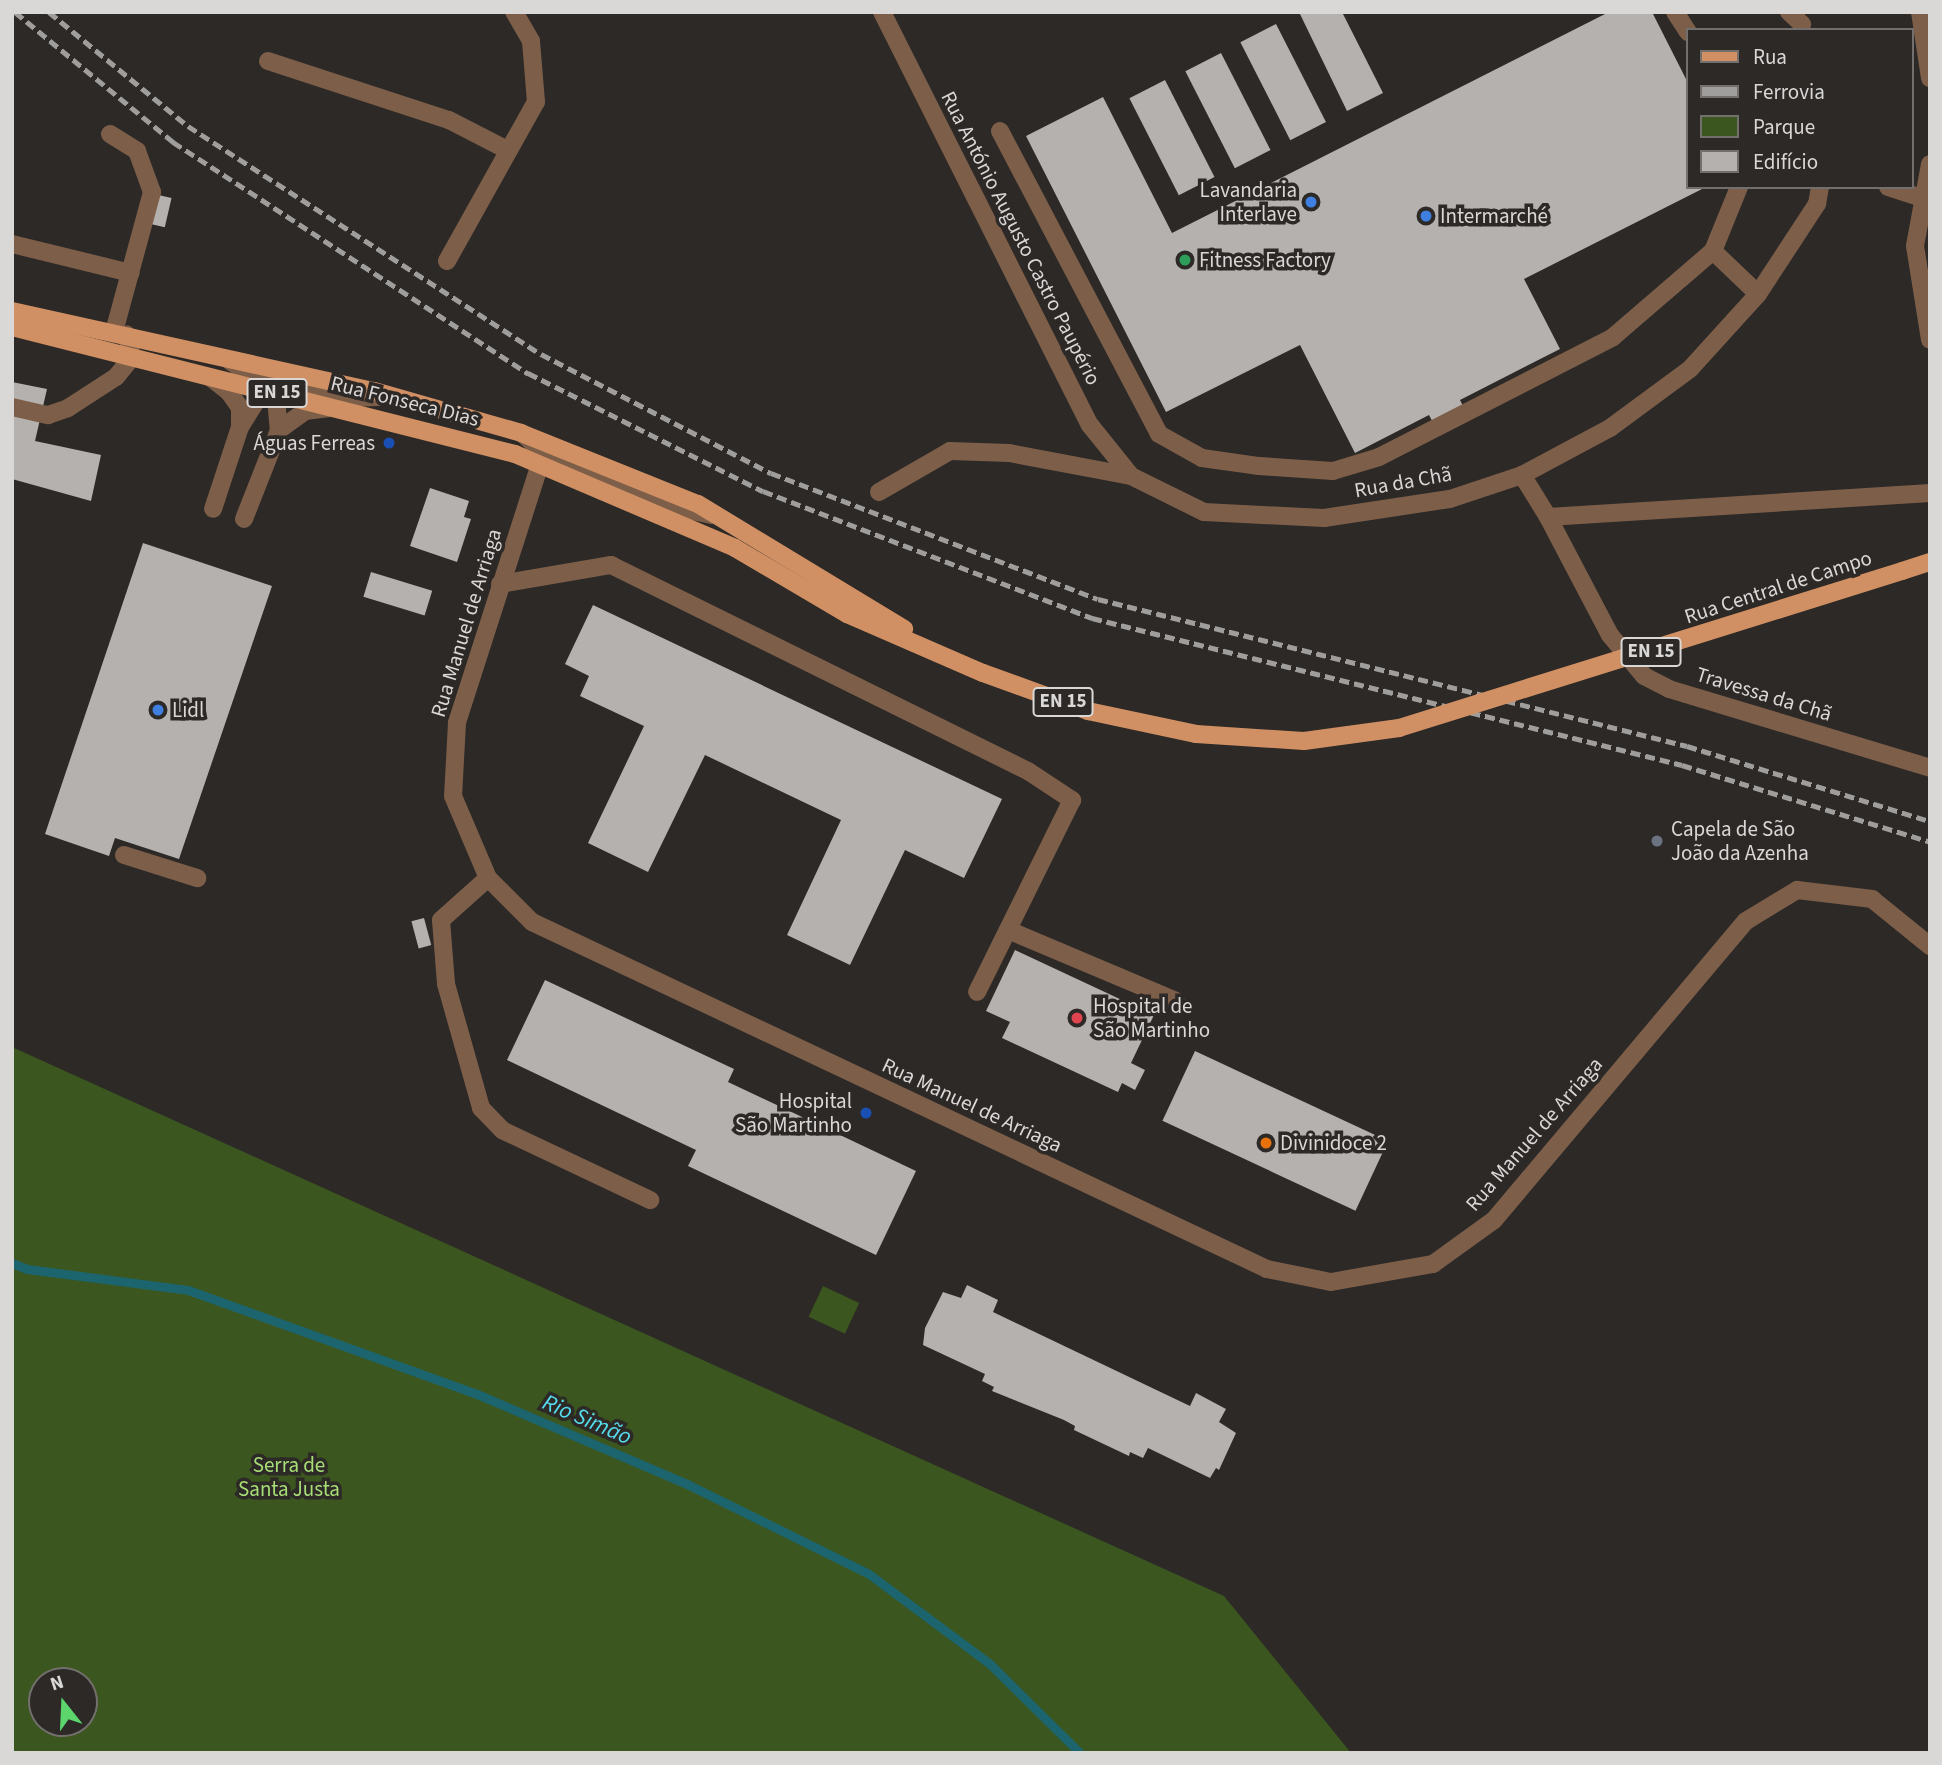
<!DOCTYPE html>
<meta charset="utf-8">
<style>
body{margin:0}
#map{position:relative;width:1942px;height:1765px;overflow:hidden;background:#2c2927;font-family:"Source Sans 3",sans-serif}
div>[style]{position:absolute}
.green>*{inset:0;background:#3b561f;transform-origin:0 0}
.stream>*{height:9px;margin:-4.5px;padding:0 4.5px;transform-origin:4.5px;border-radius:4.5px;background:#1d656e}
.building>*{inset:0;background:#b4b1ae;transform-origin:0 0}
.minor>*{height:18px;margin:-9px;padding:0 9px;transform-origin:9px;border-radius:9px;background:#7d5e49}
.major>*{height:18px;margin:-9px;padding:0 9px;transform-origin:9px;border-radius:9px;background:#d19063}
.rail>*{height:5px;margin-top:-2.5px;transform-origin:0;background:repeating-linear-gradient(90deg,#a09e9c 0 10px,transparent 0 15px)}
.major-bridge>*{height:18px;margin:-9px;padding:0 9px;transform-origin:9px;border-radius:9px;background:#d19063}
.dots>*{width:19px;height:19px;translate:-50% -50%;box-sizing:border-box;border:4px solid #2c2927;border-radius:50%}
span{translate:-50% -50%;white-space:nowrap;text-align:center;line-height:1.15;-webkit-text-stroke:7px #2c2927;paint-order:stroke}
.shield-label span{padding:2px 5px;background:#2c2927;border:2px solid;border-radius:5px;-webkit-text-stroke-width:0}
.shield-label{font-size:19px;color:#dad8d7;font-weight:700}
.poi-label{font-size:21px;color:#dad8d7}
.right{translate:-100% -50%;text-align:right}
.left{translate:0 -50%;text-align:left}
.street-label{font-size:21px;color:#dad8d7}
.park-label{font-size:21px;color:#a7dd75}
.water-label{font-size:23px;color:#56dced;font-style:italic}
.frame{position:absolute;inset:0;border:14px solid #dad8d7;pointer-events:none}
.legend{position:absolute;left:1686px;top:28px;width:228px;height:161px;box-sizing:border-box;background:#2c2927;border:2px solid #726f6d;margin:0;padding:9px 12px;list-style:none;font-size:21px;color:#dad8d7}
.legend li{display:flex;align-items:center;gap:14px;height:35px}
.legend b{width:35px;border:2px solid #726f6d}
.north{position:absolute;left:28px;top:1667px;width:70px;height:70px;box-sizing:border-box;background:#2c2927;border:2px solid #726f6d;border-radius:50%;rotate:342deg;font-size:19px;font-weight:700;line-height:28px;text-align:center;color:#dad8d7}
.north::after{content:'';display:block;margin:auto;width:24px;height:32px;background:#5cd56d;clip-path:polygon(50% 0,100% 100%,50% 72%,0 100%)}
</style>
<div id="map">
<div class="green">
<i style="clip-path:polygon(evenodd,12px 1047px,1224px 1596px,1351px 1753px,12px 1753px,12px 1047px,42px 1681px,84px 1681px,84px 1723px,42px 1723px,42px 1681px)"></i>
<i style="left:823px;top:1286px;width:40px;height:34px;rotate:25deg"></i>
</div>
<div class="stream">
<i style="left:12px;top:1263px;width:16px;rotate:22deg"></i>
<i style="left:27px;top:1269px;width:162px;rotate:7.4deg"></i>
<i style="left:188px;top:1290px;width:307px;rotate:19.8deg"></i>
<i style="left:477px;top:1394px;width:231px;rotate:23.2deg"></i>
<i style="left:689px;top:1485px;width:201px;rotate:26.3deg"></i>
<i style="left:869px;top:1574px;width:151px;rotate:36.6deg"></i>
<i style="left:990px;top:1664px;width:127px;rotate:44.7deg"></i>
</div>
<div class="building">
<i style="clip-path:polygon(1299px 12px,1342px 12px,1383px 93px,1347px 111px)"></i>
<i style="clip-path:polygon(1609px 12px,1652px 12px,1688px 83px,1688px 187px,1706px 187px,1524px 279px,1560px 349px,1460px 400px,1469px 418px,1439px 434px,1429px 415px,1355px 453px,1300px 345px,1166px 412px,1026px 136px,1103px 97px,1172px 233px)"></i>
<i style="left:1276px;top:24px;width:110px;height:40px;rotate:63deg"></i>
<i style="left:1221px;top:53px;width:109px;height:40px;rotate:63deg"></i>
<i style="left:1165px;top:80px;width:109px;height:40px;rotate:63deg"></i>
<i style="left:154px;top:194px;width:18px;height:30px;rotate:13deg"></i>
<i style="clip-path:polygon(12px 382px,47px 389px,35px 441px,101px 455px,91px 501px,12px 479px)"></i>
<i style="clip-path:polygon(430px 488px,469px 501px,464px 517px,471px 519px,457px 562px,410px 546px)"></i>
<i style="clip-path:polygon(143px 543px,272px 586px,179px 859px,115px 838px,109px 856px,45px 834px)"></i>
<i style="left:371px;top:572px;width:64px;height:26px;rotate:17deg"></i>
<i style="clip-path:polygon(593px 605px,1002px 799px,964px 878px,905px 850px,850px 965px,787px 935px,841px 820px,705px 755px,648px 872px,588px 843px,644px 726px,580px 696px,589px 676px,565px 664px)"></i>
<i style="left:424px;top:918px;width:28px;height:13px;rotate:75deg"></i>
<i style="clip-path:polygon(1015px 950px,1154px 1015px,1131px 1063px,1145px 1070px,1135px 1090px,1122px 1083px,1118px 1092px,1002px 1038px,1010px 1022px,986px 1011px)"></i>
<i style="clip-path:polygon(545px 980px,734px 1069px,728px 1082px,916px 1171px,876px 1255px,688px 1166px,696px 1150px,507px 1060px)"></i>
<i style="left:1195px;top:1051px;width:213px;height:77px;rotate:25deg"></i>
<i style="clip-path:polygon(967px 1285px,998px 1300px,993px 1312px,1190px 1406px,1196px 1393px,1226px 1409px,1219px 1422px,1236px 1433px,1219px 1470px,1216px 1468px,1210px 1478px,1148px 1448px,1143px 1458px,1130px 1452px,1129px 1456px,1074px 1430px,1075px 1426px,1064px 1420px,992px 1391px,994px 1387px,982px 1381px,985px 1374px,923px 1345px,925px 1328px,943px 1292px,961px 1298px)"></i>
</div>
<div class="minor">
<i style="left:882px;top:12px;width:462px;rotate:63.3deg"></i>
<i style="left:1090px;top:425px;width:65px;rotate:51.2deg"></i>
<i style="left:1675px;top:12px;width:24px;rotate:57deg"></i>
<i style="left:1789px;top:12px;width:18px;rotate:43deg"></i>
<i style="left:1920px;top:12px;width:67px;rotate:81.4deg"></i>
<i style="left:268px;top:61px;width:190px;rotate:18.1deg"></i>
<i style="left:449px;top:120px;width:65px;rotate:27.3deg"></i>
<i style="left:1000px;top:131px;width:342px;rotate:62.3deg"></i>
<i style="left:1159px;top:434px;width:49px;rotate:29.2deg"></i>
<i style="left:1202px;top:458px;width:58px;rotate:8deg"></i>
<i style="left:1259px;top:466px;width:74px;rotate:3.9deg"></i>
<i style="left:1333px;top:471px;width:48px;rotate:-16.9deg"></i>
<i style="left:1379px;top:457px;width:263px;rotate:-27.1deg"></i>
<i style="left:1613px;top:337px;width:132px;rotate:-40.7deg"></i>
<i style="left:1713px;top:251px;width:69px;rotate:-67.9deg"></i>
<i style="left:110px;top:134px;width:32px;rotate:32deg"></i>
<i style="left:137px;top:151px;width:44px;rotate:69.9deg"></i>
<i style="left:152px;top:192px;width:145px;rotate:105.2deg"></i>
<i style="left:1930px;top:164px;width:83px;rotate:100.4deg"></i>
<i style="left:1915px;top:246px;width:95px;rotate:80.9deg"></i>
<i style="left:1888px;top:187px;width:38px;rotate:18deg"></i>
<i style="left:12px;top:244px;width:122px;rotate:13.7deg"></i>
<i style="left:1713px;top:251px;width:62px;rotate:43.7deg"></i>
<i style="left:447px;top:261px;width:182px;rotate:-60.8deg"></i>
<i style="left:536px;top:102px;width:61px;rotate:-94.7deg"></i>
<i style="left:531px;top:41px;width:34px;rotate:-120deg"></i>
<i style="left:231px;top:362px;width:41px;rotate:32.2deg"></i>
<i style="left:266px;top:384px;width:17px;rotate:54deg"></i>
<i style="left:276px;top:398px;width:32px;rotate:85deg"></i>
<i style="left:211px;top:378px;width:23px;rotate:38deg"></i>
<i style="left:229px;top:392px;width:19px;rotate:55deg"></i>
<i style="left:240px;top:408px;width:19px;rotate:90deg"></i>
<i style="left:240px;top:427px;width:86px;rotate:108.2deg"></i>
<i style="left:12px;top:407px;width:37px;rotate:13deg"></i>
<i style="left:48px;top:415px;width:21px;rotate:-19deg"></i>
<i style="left:68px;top:408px;width:57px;rotate:-32.9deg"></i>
<i style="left:116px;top:377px;width:26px;rotate:-51deg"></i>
<i style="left:132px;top:357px;width:23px;rotate:-103deg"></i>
<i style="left:240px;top:427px;width:32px;rotate:-58deg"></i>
<i style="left:257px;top:400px;width:31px;rotate:-25deg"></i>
<i style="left:285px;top:387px;width:63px;rotate:10.1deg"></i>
<i style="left:347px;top:398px;width:38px;rotate:-2deg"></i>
<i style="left:523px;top:434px;width:21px;rotate:43deg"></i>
<i style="left:538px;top:448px;width:16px;rotate:83deg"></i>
<i style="left:540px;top:464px;width:272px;rotate:107.8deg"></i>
<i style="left:457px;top:723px;width:73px;rotate:93.1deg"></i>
<i style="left:453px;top:796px;width:89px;rotate:66.9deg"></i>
<i style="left:488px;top:878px;width:62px;rotate:45deg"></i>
<i style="left:532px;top:922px;width:813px;rotate:25.27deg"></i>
<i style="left:1267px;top:1269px;width:65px;rotate:11.5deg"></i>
<i style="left:1331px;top:1282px;width:104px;rotate:-10deg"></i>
<i style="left:1433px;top:1264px;width:75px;rotate:-35.8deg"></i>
<i style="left:1494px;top:1220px;width:391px;rotate:-49.9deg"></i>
<i style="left:1746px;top:921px;width:60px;rotate:-31.3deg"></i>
<i style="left:1797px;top:890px;width:76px;rotate:6.8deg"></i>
<i style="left:1872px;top:899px;width:75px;rotate:39deg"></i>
<i style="left:540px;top:464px;width:11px;rotate:-27deg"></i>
<i style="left:550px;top:459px;width:19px;rotate:9deg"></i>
<i style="left:569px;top:462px;width:110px;rotate:23.5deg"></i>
<i style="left:670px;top:506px;width:42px;rotate:12.4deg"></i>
<i style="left:1522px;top:475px;width:49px;rotate:58.2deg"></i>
<i style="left:1548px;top:517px;width:383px;rotate:-3.6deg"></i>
<i style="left:879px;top:492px;width:82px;rotate:-30deg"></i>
<i style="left:950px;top:451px;width:59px;rotate:1.9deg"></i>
<i style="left:1009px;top:453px;width:124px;rotate:10.7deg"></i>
<i style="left:1131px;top:476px;width:81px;rotate:26.3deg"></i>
<i style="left:1204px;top:512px;width:120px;rotate:2.9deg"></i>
<i style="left:1324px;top:518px;width:127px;rotate:-8.6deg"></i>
<i style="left:1450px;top:499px;width:76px;rotate:-18.4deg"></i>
<i style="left:1522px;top:475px;width:100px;rotate:-28.1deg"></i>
<i style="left:1610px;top:428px;width:99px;rotate:-36.4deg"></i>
<i style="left:1690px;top:369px;width:101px;rotate:-47.8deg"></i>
<i style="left:1758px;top:294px;width:108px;rotate:-56.8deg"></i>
<i style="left:1817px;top:204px;width:17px;rotate:-80deg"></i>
<i style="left:1548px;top:517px;width:133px;rotate:62.3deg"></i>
<i style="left:1610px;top:635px;width:53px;rotate:50.3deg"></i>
<i style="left:1644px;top:676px;width:28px;rotate:27deg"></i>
<i style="left:1669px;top:689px;width:273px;rotate:16.8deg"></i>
<i style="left:244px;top:519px;width:96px;rotate:-68.5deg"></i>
<i style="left:279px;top:430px;width:32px;rotate:-36deg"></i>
<i style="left:305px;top:411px;width:25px;rotate:-7deg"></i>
<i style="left:500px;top:584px;width:113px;rotate:-9.7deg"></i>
<i style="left:611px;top:565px;width:465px;rotate:26.3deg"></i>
<i style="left:1028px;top:771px;width:53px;rotate:33.4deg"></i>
<i style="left:1072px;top:800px;width:214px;rotate:116.3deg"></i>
<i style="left:124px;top:855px;width:77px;rotate:17.5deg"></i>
<i style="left:488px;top:878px;width:63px;rotate:138.2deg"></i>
<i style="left:441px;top:920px;width:64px;rotate:85.5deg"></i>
<i style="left:446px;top:984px;width:129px;rotate:74.2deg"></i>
<i style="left:481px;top:1108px;width:30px;rotate:46deg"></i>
<i style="left:502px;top:1130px;width:164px;rotate:25.3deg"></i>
<i style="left:1008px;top:930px;width:182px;rotate:22.9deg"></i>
</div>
<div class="major">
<i style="left:12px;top:311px;width:371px;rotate:12.5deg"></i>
<i style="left:374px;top:391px;width:153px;rotate:15.9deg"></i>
<i style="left:521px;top:433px;width:191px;rotate:21.9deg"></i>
<i style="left:698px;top:504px;width:241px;rotate:31.2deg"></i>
<i style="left:12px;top:327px;width:519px;rotate:14.17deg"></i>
<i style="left:515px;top:454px;width:239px;rotate:23.1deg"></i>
<i style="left:735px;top:548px;width:130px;rotate:30.5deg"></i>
<i style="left:847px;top:614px;width:148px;rotate:23.5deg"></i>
<i style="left:983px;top:673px;width:112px;rotate:19.9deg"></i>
<i style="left:1088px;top:711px;width:110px;rotate:12deg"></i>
<i style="left:1196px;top:734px;width:108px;rotate:3.7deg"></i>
<i style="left:1304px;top:741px;width:96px;rotate:-7.8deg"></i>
<i style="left:1902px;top:571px;width:29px;rotate:-18deg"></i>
</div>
<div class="rail">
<i style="left:15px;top:12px;width:205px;rotate:39.4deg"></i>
<i style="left:173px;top:142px;width:424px;rotate:33.1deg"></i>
<i style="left:528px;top:373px;width:263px;rotate:26.7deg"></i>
<i style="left:763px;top:491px;width:353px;rotate:21.1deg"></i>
<i style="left:1092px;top:618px;width:608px;rotate:13.99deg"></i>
<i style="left:1682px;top:765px;width:260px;rotate:17.2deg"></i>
<i style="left:49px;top:12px;width:180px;rotate:39.4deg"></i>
<i style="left:188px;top:126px;width:420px;rotate:32.9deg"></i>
<i style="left:541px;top:354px;width:259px;rotate:27.4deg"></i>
<i style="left:771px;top:473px;width:350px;rotate:21.1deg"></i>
<i style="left:1098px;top:599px;width:607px;rotate:14.01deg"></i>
<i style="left:1687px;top:746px;width:254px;rotate:17.2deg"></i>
</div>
<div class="major-bridge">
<i style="left:1399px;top:728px;width:527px;rotate:-17.33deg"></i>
</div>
<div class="dots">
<i style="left:1311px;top:202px;background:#3f7fe0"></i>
<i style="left:1426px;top:216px;background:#3f7fe0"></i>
<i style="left:1185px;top:260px;background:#2e9e5b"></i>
<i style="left:389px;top:443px;background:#1a4fb4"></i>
<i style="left:158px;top:710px;background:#3f7fe0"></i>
<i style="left:1657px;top:841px;background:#6b7280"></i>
<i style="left:1077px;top:1018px;background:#e0444e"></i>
<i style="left:866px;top:1113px;background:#1a4fb4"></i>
<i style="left:1266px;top:1143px;background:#e8710a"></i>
</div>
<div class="shield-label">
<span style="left:277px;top:393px">EN 15</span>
<span style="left:1651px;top:652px">EN 15</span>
<span style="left:1063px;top:702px">EN 15</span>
</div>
<div class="poi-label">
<span class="right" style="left:1297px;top:202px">Lavandaria<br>Interlave</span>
<span class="left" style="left:1440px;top:216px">Intermarché</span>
<span class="left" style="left:1199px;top:260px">Fitness Factory</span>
<span class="right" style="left:375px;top:443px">Águas Ferreas</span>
<span class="left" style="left:172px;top:710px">Lidl</span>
<span class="left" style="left:1671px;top:841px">Capela de São<br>João da Azenha</span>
<span class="left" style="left:1093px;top:1018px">Hospital de<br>São Martinho</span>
<span class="right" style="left:852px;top:1113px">Hospital<br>São Martinho</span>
<span class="left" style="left:1280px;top:1143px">Divinidoce 2</span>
</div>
<div class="street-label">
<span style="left:1021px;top:238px;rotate:63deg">Rua António Augusto Castro Paupério</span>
<span style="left:405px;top:401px;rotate:14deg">Rua Fonseca Dias</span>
<span style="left:1403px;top:482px;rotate:-10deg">Rua da Chã</span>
<span style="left:1778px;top:587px;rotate:-18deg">Rua Central de Campo</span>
<span style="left:466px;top:623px;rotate:-73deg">Rua Manuel de Arriaga</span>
<span style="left:1764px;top:694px;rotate:17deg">Travessa da Chã</span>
<span style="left:972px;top:1105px;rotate:25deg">Rua Manuel de Arriaga</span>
<span style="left:1534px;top:1134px;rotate:-49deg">Rua Manuel de Arriaga</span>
</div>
<div class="park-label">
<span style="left:289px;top:1477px">Serra de<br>Santa Justa</span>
</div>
<div class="water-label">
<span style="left:587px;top:1420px;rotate:23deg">Rio Simão</span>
</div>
<div class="frame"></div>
<ul class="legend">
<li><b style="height:9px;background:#d19063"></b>Rua</li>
<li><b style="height:9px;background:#a09e9c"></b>Ferrovia</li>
<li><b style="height:19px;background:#3b561f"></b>Parque</li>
<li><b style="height:19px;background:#b4b1ae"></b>Edifício</li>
</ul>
<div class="north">N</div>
</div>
